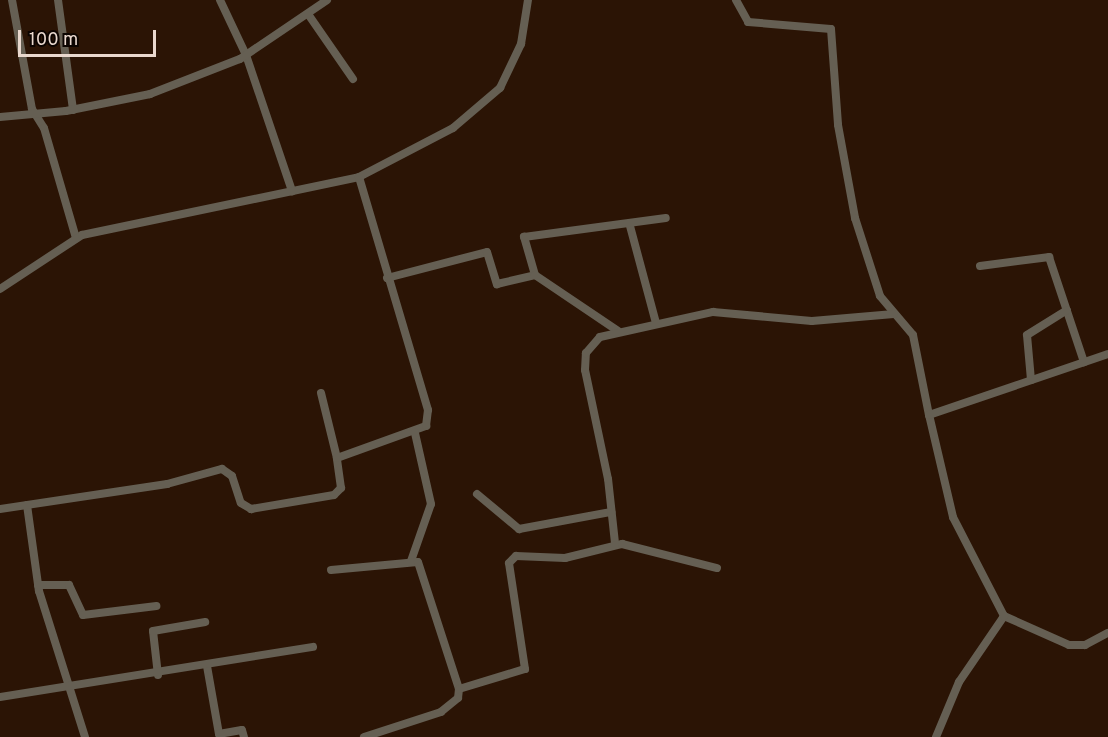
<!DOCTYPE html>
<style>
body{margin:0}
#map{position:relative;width:1108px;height:737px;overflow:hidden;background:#2b1405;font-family:Overpass,sans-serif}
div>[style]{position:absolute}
.street>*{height:8px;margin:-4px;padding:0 4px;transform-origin:4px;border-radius:4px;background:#655f53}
span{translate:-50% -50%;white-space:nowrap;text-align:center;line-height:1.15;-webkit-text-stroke:4.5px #0c0401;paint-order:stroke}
.scale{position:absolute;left:18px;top:30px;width:138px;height:27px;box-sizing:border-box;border:3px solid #e9d8ce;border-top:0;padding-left:8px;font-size:18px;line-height:21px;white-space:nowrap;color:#e9d8ce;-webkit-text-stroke:4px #0c0401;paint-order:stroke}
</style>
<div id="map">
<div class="street">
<i style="left:12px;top:0;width:111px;rotate:79.6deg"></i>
<i style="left:32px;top:109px;width:22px;rotate:58deg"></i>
<i style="left:44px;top:128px;width:115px;rotate:73.8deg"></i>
<i style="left:58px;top:0;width:111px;rotate:82.2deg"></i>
<i style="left:220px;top:0;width:61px;rotate:64.7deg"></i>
<i style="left:246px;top:55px;width:144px;rotate:71.3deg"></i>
<i style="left:736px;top:0;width:25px;rotate:61deg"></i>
<i style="left:748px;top:22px;width:83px;rotate:4.8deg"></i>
<i style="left:831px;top:29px;width:96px;rotate:85.8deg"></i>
<i style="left:838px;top:125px;width:95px;rotate:79.6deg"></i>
<i style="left:855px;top:218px;width:82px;rotate:72.2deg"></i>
<i style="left:880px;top:296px;width:51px;rotate:49.8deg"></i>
<i style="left:913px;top:335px;width:82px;rotate:78.7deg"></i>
<i style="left:308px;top:14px;width:79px;rotate:55.3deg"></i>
<i style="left:0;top:117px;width:66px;rotate:-5.2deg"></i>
<i style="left:66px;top:111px;width:86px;rotate:-11.4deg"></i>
<i style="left:150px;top:94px;width:97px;rotate:-21.3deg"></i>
<i style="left:240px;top:59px;width:105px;rotate:-34.1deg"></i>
<i style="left:630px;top:226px;width:100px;rotate:75deg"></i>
<i style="left:980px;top:266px;width:70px;rotate:-7.4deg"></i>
<i style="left:1049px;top:257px;width:111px;rotate:71.6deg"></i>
<i style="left:535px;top:275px;width:40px;rotate:-106deg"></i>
<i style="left:524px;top:237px;width:143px;rotate:-7.6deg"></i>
<i style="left:387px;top:278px;width:103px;rotate:-14.6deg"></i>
<i style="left:487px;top:252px;width:34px;rotate:73deg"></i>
<i style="left:497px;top:284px;width:39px;rotate:-13deg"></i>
<i style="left:535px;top:275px;width:100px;rotate:34deg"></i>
<i style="left:0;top:289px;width:98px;rotate:-33.4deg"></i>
<i style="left:82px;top:235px;width:283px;rotate:-11.8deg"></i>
<i style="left:1031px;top:380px;width:45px;rotate:-95.1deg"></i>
<i style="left:1027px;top:335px;width:47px;rotate:-32deg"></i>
<i style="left:321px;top:393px;width:67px;rotate:76.2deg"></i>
<i style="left:477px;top:494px;width:55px;rotate:39.8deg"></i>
<i style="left:519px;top:529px;width:94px;rotate:-10.5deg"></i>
<i style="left:27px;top:505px;width:87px;rotate:82.1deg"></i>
<i style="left:39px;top:591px;width:153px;rotate:72.5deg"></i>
<i style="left:0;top:509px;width:169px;rotate:-8.5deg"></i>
<i style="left:167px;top:484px;width:57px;rotate:-15.3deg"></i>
<i style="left:222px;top:469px;width:12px;rotate:35deg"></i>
<i style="left:232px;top:476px;width:28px;rotate:72deg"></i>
<i style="left:241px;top:503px;width:12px;rotate:31deg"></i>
<i style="left:251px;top:509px;width:84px;rotate:-9.6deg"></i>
<i style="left:334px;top:495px;width:10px;rotate:-45deg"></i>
<i style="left:341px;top:488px;width:30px;rotate:-98deg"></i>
<i style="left:337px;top:458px;width:95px;rotate:-19.8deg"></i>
<i style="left:426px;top:426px;width:16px;rotate:-83deg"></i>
<i style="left:428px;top:410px;width:243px;rotate:-106.5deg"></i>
<i style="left:359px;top:177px;width:106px;rotate:-27.5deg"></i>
<i style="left:453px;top:128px;width:62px;rotate:-40.4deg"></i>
<i style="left:500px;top:88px;width:49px;rotate:-64.5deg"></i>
<i style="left:521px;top:44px;width:45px;rotate:-81deg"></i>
<i style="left:615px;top:543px;width:64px;rotate:-96.2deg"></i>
<i style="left:608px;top:479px;width:111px;rotate:-101.9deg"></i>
<i style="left:585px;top:370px;width:17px;rotate:-87deg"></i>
<i style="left:586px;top:353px;width:21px;rotate:-49deg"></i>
<i style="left:600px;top:337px;width:116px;rotate:-12.5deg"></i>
<i style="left:713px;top:312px;width:99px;rotate:5.2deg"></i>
<i style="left:812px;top:321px;width:82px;rotate:-4.9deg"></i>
<i style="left:411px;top:561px;width:60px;rotate:-70.7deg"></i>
<i style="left:431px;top:504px;width:73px;rotate:-102.7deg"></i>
<i style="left:331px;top:570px;width:87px;rotate:-5.3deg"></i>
<i style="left:418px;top:562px;width:133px;rotate:72.1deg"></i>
<i style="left:459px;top:689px;width:9px;rotate:96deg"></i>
<i style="left:458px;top:698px;width:22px;rotate:141deg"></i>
<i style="left:441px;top:712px;width:81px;rotate:162deg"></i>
<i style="left:38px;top:585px;width:31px"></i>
<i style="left:69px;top:585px;width:33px;rotate:65deg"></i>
<i style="left:83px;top:615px;width:74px;rotate:-7deg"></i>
<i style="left:1004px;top:616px;width:71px;rotate:24deg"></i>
<i style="left:1069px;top:645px;width:16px"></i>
<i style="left:1085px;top:645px;width:26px;rotate:-28deg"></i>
<i style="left:207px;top:666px;width:69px;rotate:80deg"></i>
<i style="left:219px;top:734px;width:23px;rotate:-10deg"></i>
<i style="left:242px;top:730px;width:7px;rotate:74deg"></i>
<i style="left:158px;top:675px;width:44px;rotate:-96.5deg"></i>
<i style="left:153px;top:631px;width:53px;rotate:-9.8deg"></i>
<i style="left:459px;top:689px;width:69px;rotate:-16.9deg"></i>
<i style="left:525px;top:669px;width:107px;rotate:-98.6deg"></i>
<i style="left:509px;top:563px;width:10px;rotate:-45deg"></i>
<i style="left:516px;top:556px;width:49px;rotate:2.3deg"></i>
<i style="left:565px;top:558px;width:59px;rotate:-13.8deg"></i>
<i style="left:622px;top:544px;width:98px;rotate:14.2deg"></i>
<i style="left:0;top:697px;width:317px;rotate:-9.1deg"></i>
<i style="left:936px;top:737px;width:60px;rotate:-67.3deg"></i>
<i style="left:959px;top:682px;width:80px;rotate:-55.7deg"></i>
<i style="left:1004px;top:616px;width:111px;rotate:-117.3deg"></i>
<i style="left:953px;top:517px;width:105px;rotate:-103.2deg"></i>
<i style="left:929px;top:415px;width:189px;rotate:-18.8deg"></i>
</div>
<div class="scale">100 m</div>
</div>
